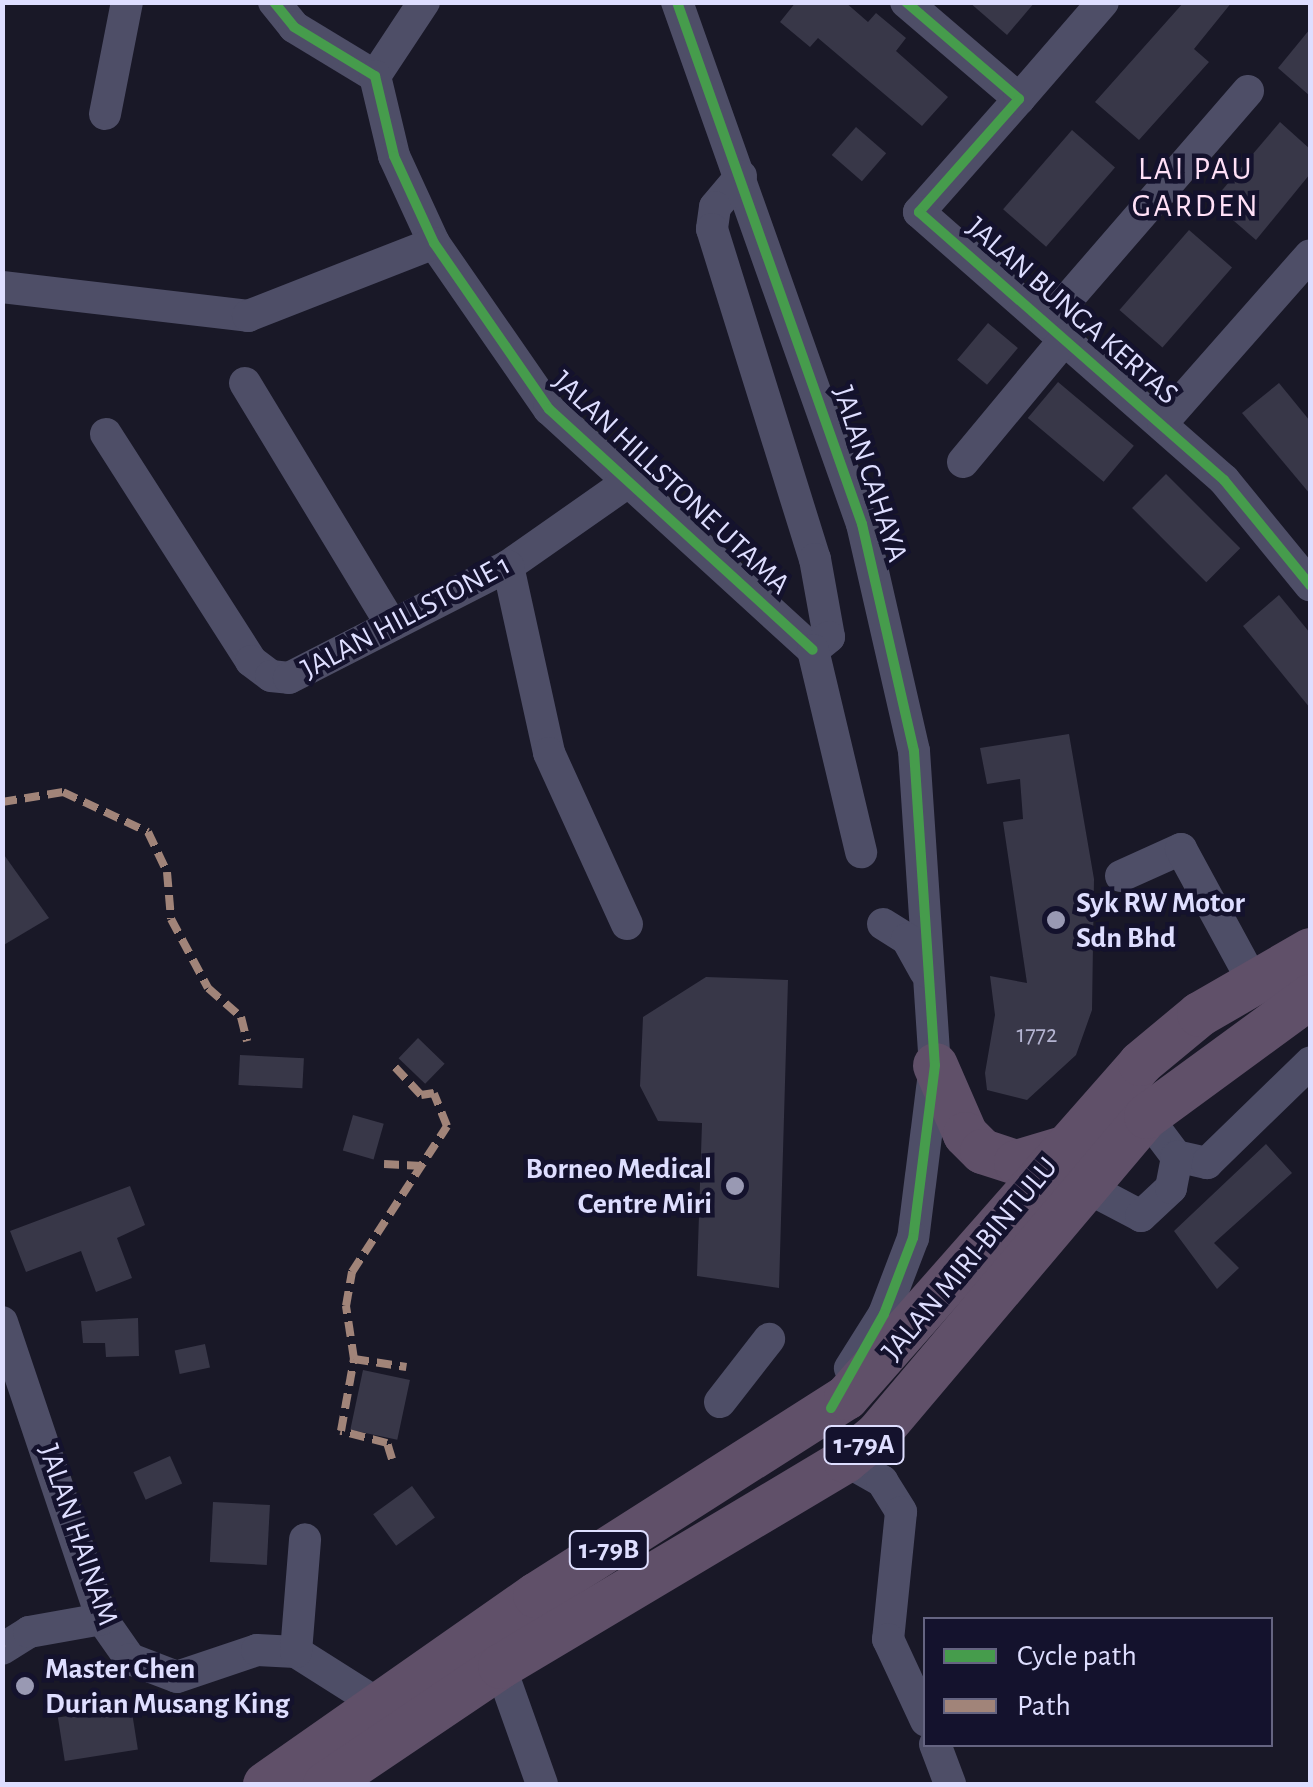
<!DOCTYPE html>
<style>
body{margin:0}
#map{position:relative;width:1313px;height:1787px;overflow:hidden;background:#191827;font-family:"Alegreya Sans",sans-serif}
div>[style]{position:absolute}
.building>*{inset:0;background:#383748;transform-origin:0 0}
.minor>*{height:32px;margin:-16px;padding:0 16px;transform-origin:16px;border-radius:16px;background:#4e4e67}
.highway>*{height:45px;margin:-22.5px;padding:0 22.5px;transform-origin:22.5px;border-radius:22.5px;background:#605069}
.quiet>*{height:8px;margin-top:-4px;transform-origin:0;background:repeating-linear-gradient(90deg,#a18479 0 15px,transparent 0 23px)}
.cycleway>*{height:10px;margin:-5px;padding:0 5px;transform-origin:5px;border-radius:5px;background:#469c4c}
.dots>*{width:28px;height:28px;translate:-50% -50%;box-sizing:border-box;border:5px solid #14122d;border-radius:50%}
span{translate:-50% -50%;white-space:nowrap;text-align:center;line-height:1.15;-webkit-text-stroke:9px #14122d;paint-order:stroke}
.number-label{font-size:25px;color:#b4b4d1}
.number-label span{-webkit-text-stroke-width:0}
.shield-label span{padding:2px 8px;background:#14122d;border:2px solid;border-radius:8px;-webkit-text-stroke-width:0}
.shield-label{font-size:28px;color:#dedeff;font-weight:700}
.street-label{font-size:30px;color:#dedeff}
.poi-label{font-size:30px;color:#dedeff;font-weight:700}
.left{translate:0 -50%;text-align:left}
.right{translate:-100% -50%;text-align:right}
.neighbourhood-label{font-size:32px;color:#ffe0f7;letter-spacing:2.5px}
.frame{position:absolute;inset:0;border:5px solid #dedeff;pointer-events:none}
.legend{position:absolute;left:923px;top:1617px;width:350px;height:130px;box-sizing:border-box;background:#14122d;border:2px solid #656481;margin:0;padding:12px 18px;list-style:none;font-size:30px;color:#dedeff}
.legend li{display:flex;align-items:center;gap:20px;height:50px}
.legend b{width:50px;border:2px solid #656481}
</style>
<div id="map">
<div class="building">
<i style="clip-path:polygon(796px 2px,845px 2px,868px 22px,876px 13px,906px 38px,896px 51px,948px 97px,922px 126px,818px 38px,810px 47px,780px 22px)"></i>
<i style="clip-path:polygon(969px 2px,1035px 2px,1007px 35px)"></i>
<i style="clip-path:polygon(1184px 2px,1232px 2px,1194px 49px,1209px 62px,1139px 140px,1095px 102px)"></i>
<i style="clip-path:polygon(1310px 29px,1310px 96px,1278px 68px)"></i>
<i style="clip-path:polygon(1280px 122px,1310px 149px,1310px 174px,1256px 240px,1212px 202px)"></i>
<i style="left:856px;top:127px;width:40px;height:37px;rotate:41deg"></i>
<i style="left:1072px;top:130px;width:57px;height:105px;rotate:41deg"></i>
<i style="left:1189px;top:230px;width:57px;height:106px;rotate:41deg"></i>
<i style="left:988px;top:323px;width:39px;height:48px;rotate:40deg"></i>
<i style="left:1058px;top:382px;width:99px;height:47px;rotate:40deg"></i>
<i style="clip-path:polygon(1279px 383px,1310px 421px,1310px 494px,1242px 413px)"></i>
<i style="left:1166px;top:474px;width:105px;height:48px;rotate:45deg"></i>
<i style="clip-path:polygon(1279px 595px,1310px 633px,1310px 708px,1243px 626px)"></i>
<i style="clip-path:polygon(1069px 734px,1094px 879px,1092px 1010px,1076px 1055px,1027px 1100px,987px 1090px,985px 1073px,995px 1015px,990px 976px,1027px 983px,1003px 822px,1023px 819px,1020px 779px,987px 784px,980px 748px)"></i>
<i style="clip-path:polygon(2px 852px,49px 918px,2px 946px)"></i>
<i style="clip-path:polygon(706px 977px,788px 980px,779px 1288px,697px 1276px,702px 1123px,658px 1121px,640px 1086px,643px 1017px)"></i>
<i style="left:418px;top:1038px;width:37px;height:28px;rotate:44deg"></i>
<i style="left:240px;top:1055px;width:64px;height:30px;rotate:3deg"></i>
<i style="left:353px;top:1115px;width:32px;height:37px;rotate:16deg"></i>
<i style="clip-path:polygon(1266px 1144px,1292px 1173px,1214px 1243px,1239px 1268px,1217px 1289px,1174px 1231px)"></i>
<i style="clip-path:polygon(130px 1186px,145px 1225px,117px 1238px,132px 1278px,96px 1292px,81px 1251px,26px 1272px,10px 1231px)"></i>
<i style="clip-path:polygon(138px 1318px,139px 1356px,106px 1357px,105px 1343px,83px 1343px,81px 1321px)"></i>
<i style="left:205px;top:1344px;width:24px;height:31px;rotate:78deg"></i>
<i style="left:363px;top:1370px;width:48px;height:61px;rotate:12deg"></i>
<i style="left:170px;top:1456px;width:30px;height:40px;rotate:66deg"></i>
<i style="left:412px;top:1486px;width:39px;height:48px;rotate:54deg"></i>
<i style="left:213px;top:1502px;width:57px;height:60px;rotate:3deg"></i>
<i style="left:131px;top:1706px;width:44px;height:74px;rotate:81deg"></i>
</div>
<div class="minor">
<i style="left:274px;top:2px;width:32px;rotate:51deg"></i>
<i style="left:294px;top:27px;width:95px;rotate:31.2deg"></i>
<i style="left:424px;top:2px;width:89px;rotate:123.5deg"></i>
<i style="left:375px;top:76px;width:82px;rotate:76.6deg"></i>
<i style="left:394px;top:156px;width:96px;rotate:65.3deg"></i>
<i style="left:434px;top:243px;width:202px;rotate:55.3deg"></i>
<i style="left:549px;top:409px;width:357px;rotate:42.4deg"></i>
<i style="left:677px;top:2px;width:554px;rotate:70.49deg"></i>
<i style="left:862px;top:524px;width:233px;rotate:77.1deg"></i>
<i style="left:914px;top:751px;width:315px;rotate:86.2deg"></i>
<i style="left:935px;top:1065px;width:174px;rotate:97.2deg"></i>
<i style="left:913px;top:1238px;width:81px;rotate:110.9deg"></i>
<i style="left:884px;top:1314px;width:64px;rotate:122.2deg"></i>
<i style="left:906px;top:2px;width:149px;rotate:40.6deg"></i>
<i style="left:1019px;top:99px;width:151px;rotate:131.5deg"></i>
<i style="left:919px;top:212px;width:406px;rotate:41.3deg"></i>
<i style="left:1224px;top:480px;width:136px;rotate:50.7deg"></i>
<i style="left:1019px;top:99px;width:128px;rotate:-49.1deg"></i>
<i style="left:105px;top:114px;width:114px;rotate:-78.9deg"></i>
<i style="left:741px;top:176px;width:40px;rotate:130deg"></i>
<i style="left:715px;top:207px;width:22px;rotate:98deg"></i>
<i style="left:712px;top:229px;width:346px;rotate:72.7deg"></i>
<i style="left:815px;top:559px;width:79px;rotate:79.8deg"></i>
<i style="left:829px;top:637px;width:21px;rotate:141deg"></i>
<i style="left:2px;top:287px;width:248px;rotate:6.7deg"></i>
<i style="left:248px;top:316px;width:200px;rotate:-21.4deg"></i>
<i style="left:1047px;top:323px;width:307px;rotate:-49.1deg"></i>
<i style="left:245px;top:383px;width:282px;rotate:58.8deg"></i>
<i style="left:1163px;top:422px;width:222px;rotate:-48.6deg"></i>
<i style="left:106px;top:434px;width:269px;rotate:57.4deg"></i>
<i style="left:251px;top:661px;width:25px;rotate:37deg"></i>
<i style="left:271px;top:676px;width:18px;rotate:6deg"></i>
<i style="left:289px;top:678px;width:246px;rotate:-27.1deg"></i>
<i style="left:508px;top:566px;width:150px;rotate:-35deg"></i>
<i style="left:963px;top:462px;width:160px;rotate:-50.3deg"></i>
<i style="left:508px;top:566px;width:191px;rotate:77.6deg"></i>
<i style="left:549px;top:753px;width:188px;rotate:65.5deg"></i>
<i style="left:813px;top:650px;width:208px;rotate:76.6deg"></i>
<i style="left:1121px;top:876px;width:66px;rotate:-24.2deg"></i>
<i style="left:1181px;top:849px;width:149px;rotate:61.5deg"></i>
<i style="left:883px;top:924px;width:28px;rotate:32deg"></i>
<i style="left:907px;top:939px;width:37px;rotate:61deg"></i>
<i style="left:1146px;top:1116px;width:50px;rotate:53.1deg"></i>
<i style="left:1176px;top:1156px;width:32px;rotate:13deg"></i>
<i style="left:1207px;top:1163px;width:144px;rotate:-44.2deg"></i>
<i style="left:1086px;top:1187px;width:62px;rotate:27.8deg"></i>
<i style="left:1141px;top:1216px;width:41px;rotate:-43deg"></i>
<i style="left:1171px;top:1188px;width:32px;rotate:-79deg"></i>
<i style="left:2px;top:1322px;width:313px;rotate:71.4deg"></i>
<i style="left:102px;top:1619px;width:49px;rotate:55deg"></i>
<i style="left:130px;top:1659px;width:50px;rotate:21deg"></i>
<i style="left:177px;top:1677px;width:84px;rotate:-18.6deg"></i>
<i style="left:257px;top:1650px;width:39px;rotate:3deg"></i>
<i style="left:296px;top:1652px;width:93px;rotate:32.3deg"></i>
<i style="left:720px;top:1402px;width:80px;rotate:-52.1deg"></i>
<i style="left:845px;top:1460px;width:43px;rotate:29.6deg"></i>
<i style="left:882px;top:1481px;width:36px;rotate:58deg"></i>
<i style="left:901px;top:1512px;width:128px;rotate:95.8deg"></i>
<i style="left:888px;top:1639px;width:90px;rotate:65.1deg"></i>
<i style="left:2px;top:1649px;width:32px;rotate:-32deg"></i>
<i style="left:29px;top:1632px;width:74px;rotate:-10.1deg"></i>
<i style="left:296px;top:1652px;width:113px;rotate:-85.4deg"></i>
<i style="left:500px;top:1666px;width:125px;rotate:70.4deg"></i>
<i style="left:935px;top:1744px;width:43px;rotate:69.4deg"></i>
</div>
<div class="highway">
<i style="left:935px;top:1065px;width:75px;rotate:66.5deg"></i>
<i style="left:965px;top:1134px;width:24px;rotate:45deg"></i>
<i style="left:982px;top:1151px;width:36px;rotate:18deg"></i>
<i style="left:1016px;top:1162px;width:49px;rotate:-16.6deg"></i>
<i style="left:265px;top:1784px;width:330px;rotate:-35deg"></i>
<i style="left:535px;top:1595px;width:369px;rotate:-32.5deg"></i>
<i style="left:846px;top:1397px;width:445px;rotate:-48.6deg"></i>
<i style="left:1140px;top:1063px;width:77px;rotate:-39.7deg"></i>
<i style="left:1199px;top:1014px;width:128px;rotate:-30deg"></i>
<i style="left:325px;top:1784px;width:211px;rotate:-34deg"></i>
<i style="left:500px;top:1666px;width:402px;rotate:-30.8deg"></i>
<i style="left:845px;top:1460px;width:41px;rotate:-39.1deg"></i>
<i style="left:877px;top:1434px;width:417px;rotate:-49.8deg"></i>
<i style="left:1146px;top:1116px;width:203px;rotate:-36.2deg"></i>
</div>
<div class="quiet">
<i style="left:2px;top:802px;width:62px;rotate:-9.3deg"></i>
<i style="left:63px;top:792px;width:94px;rotate:25.2deg"></i>
<i style="left:148px;top:832px;width:44px;rotate:64.6deg"></i>
<i style="left:167px;top:872px;width:47px;rotate:85.1deg"></i>
<i style="left:171px;top:919px;width:78px;rotate:61.8deg"></i>
<i style="left:208px;top:988px;width:44px;rotate:41.3deg"></i>
<i style="left:241px;top:1017px;width:25px;rotate:76deg"></i>
<i style="left:384px;top:1164px;width:38px;rotate:3deg"></i>
<i style="left:354px;top:1359px;width:53px;rotate:8.7deg"></i>
<i style="left:392px;top:1459px;width:17px;rotate:-107deg"></i>
<i style="left:387px;top:1443px;width:48px;rotate:-165.4deg"></i>
<i style="left:341px;top:1431px;width:73px;rotate:-79.8deg"></i>
<i style="left:354px;top:1359px;width:54px;rotate:-98.6deg"></i>
<i style="left:346px;top:1306px;width:35px;rotate:-80deg"></i>
<i style="left:352px;top:1272px;width:174px;rotate:-56.9deg"></i>
<i style="left:447px;top:1126px;width:35px;rotate:-112deg"></i>
<i style="left:434px;top:1093px;width:13px;rotate:171deg"></i>
<i style="left:421px;top:1095px;width:41px;rotate:-133deg"></i>
<i style="left:2px;top:1648px;width:1px;rotate:45deg"></i>
</div>
<div class="cycleway">
<i style="left:274px;top:2px;width:32px;rotate:51deg"></i>
<i style="left:294px;top:27px;width:95px;rotate:31.2deg"></i>
<i style="left:375px;top:76px;width:82px;rotate:76.6deg"></i>
<i style="left:394px;top:156px;width:96px;rotate:65.3deg"></i>
<i style="left:434px;top:243px;width:202px;rotate:55.3deg"></i>
<i style="left:549px;top:409px;width:357px;rotate:42.4deg"></i>
<i style="left:677px;top:2px;width:554px;rotate:70.49deg"></i>
<i style="left:862px;top:524px;width:233px;rotate:77.1deg"></i>
<i style="left:914px;top:751px;width:315px;rotate:86.2deg"></i>
<i style="left:935px;top:1065px;width:174px;rotate:97.2deg"></i>
<i style="left:913px;top:1238px;width:81px;rotate:110.9deg"></i>
<i style="left:884px;top:1314px;width:108px;rotate:119.4deg"></i>
<i style="left:906px;top:2px;width:149px;rotate:40.6deg"></i>
<i style="left:1019px;top:99px;width:151px;rotate:131.5deg"></i>
<i style="left:919px;top:212px;width:406px;rotate:41.3deg"></i>
<i style="left:1224px;top:480px;width:136px;rotate:50.7deg"></i>
</div>
<div class="dots">
<i style="left:1056px;top:920px;background:#9999b3"></i>
<i style="left:735px;top:1186px;background:#9999b3"></i>
<i style="left:25px;top:1686px;background:#9999b3"></i>
</div>
<div class="number-label">
<span style="left:1037px;top:1035px">1772</span>
</div>
<div class="shield-label">
<span style="left:864px;top:1445px">1-79A</span>
<span style="left:609px;top:1550px">1-79B</span>
</div>
<div class="street-label">
<span style="left:1072px;top:311px;rotate:41deg">JALAN BUNGA KERTAS</span>
<span style="left:870px;top:474px;rotate:72deg">JALAN CAHAYA</span>
<span style="left:671px;top:483px;rotate:43deg">JALAN HILLSTONE UTAMA</span>
<span style="left:406px;top:617px;rotate:-28deg">JALAN HILLSTONE 1</span>
<span style="left:970px;top:1259px;rotate:-50deg">JALAN MIRI-BINTULU</span>
<span style="left:78px;top:1535px;rotate:71deg">JALAN HAINAM</span>
</div>
<div class="poi-label">
<span class="left" style="left:1076px;top:920px">Syk RW Motor<br>Sdn Bhd</span>
<span class="right" style="left:712px;top:1186px">Borneo Medical<br>Centre Miri</span>
<span class="left" style="left:45px;top:1686px">Master Chen<br>Durian Musang King</span>
</div>
<div class="neighbourhood-label">
<span style="left:1196px;top:188px">LAI PAU<br>GARDEN</span>
</div>
<div class="frame"></div>
<ul class="legend">
<li><b style="height:12px;background:#469c4c"></b>Cycle path</li>
<li><b style="height:12px;background:#a18479"></b>Path</li>
</ul>
</div>
